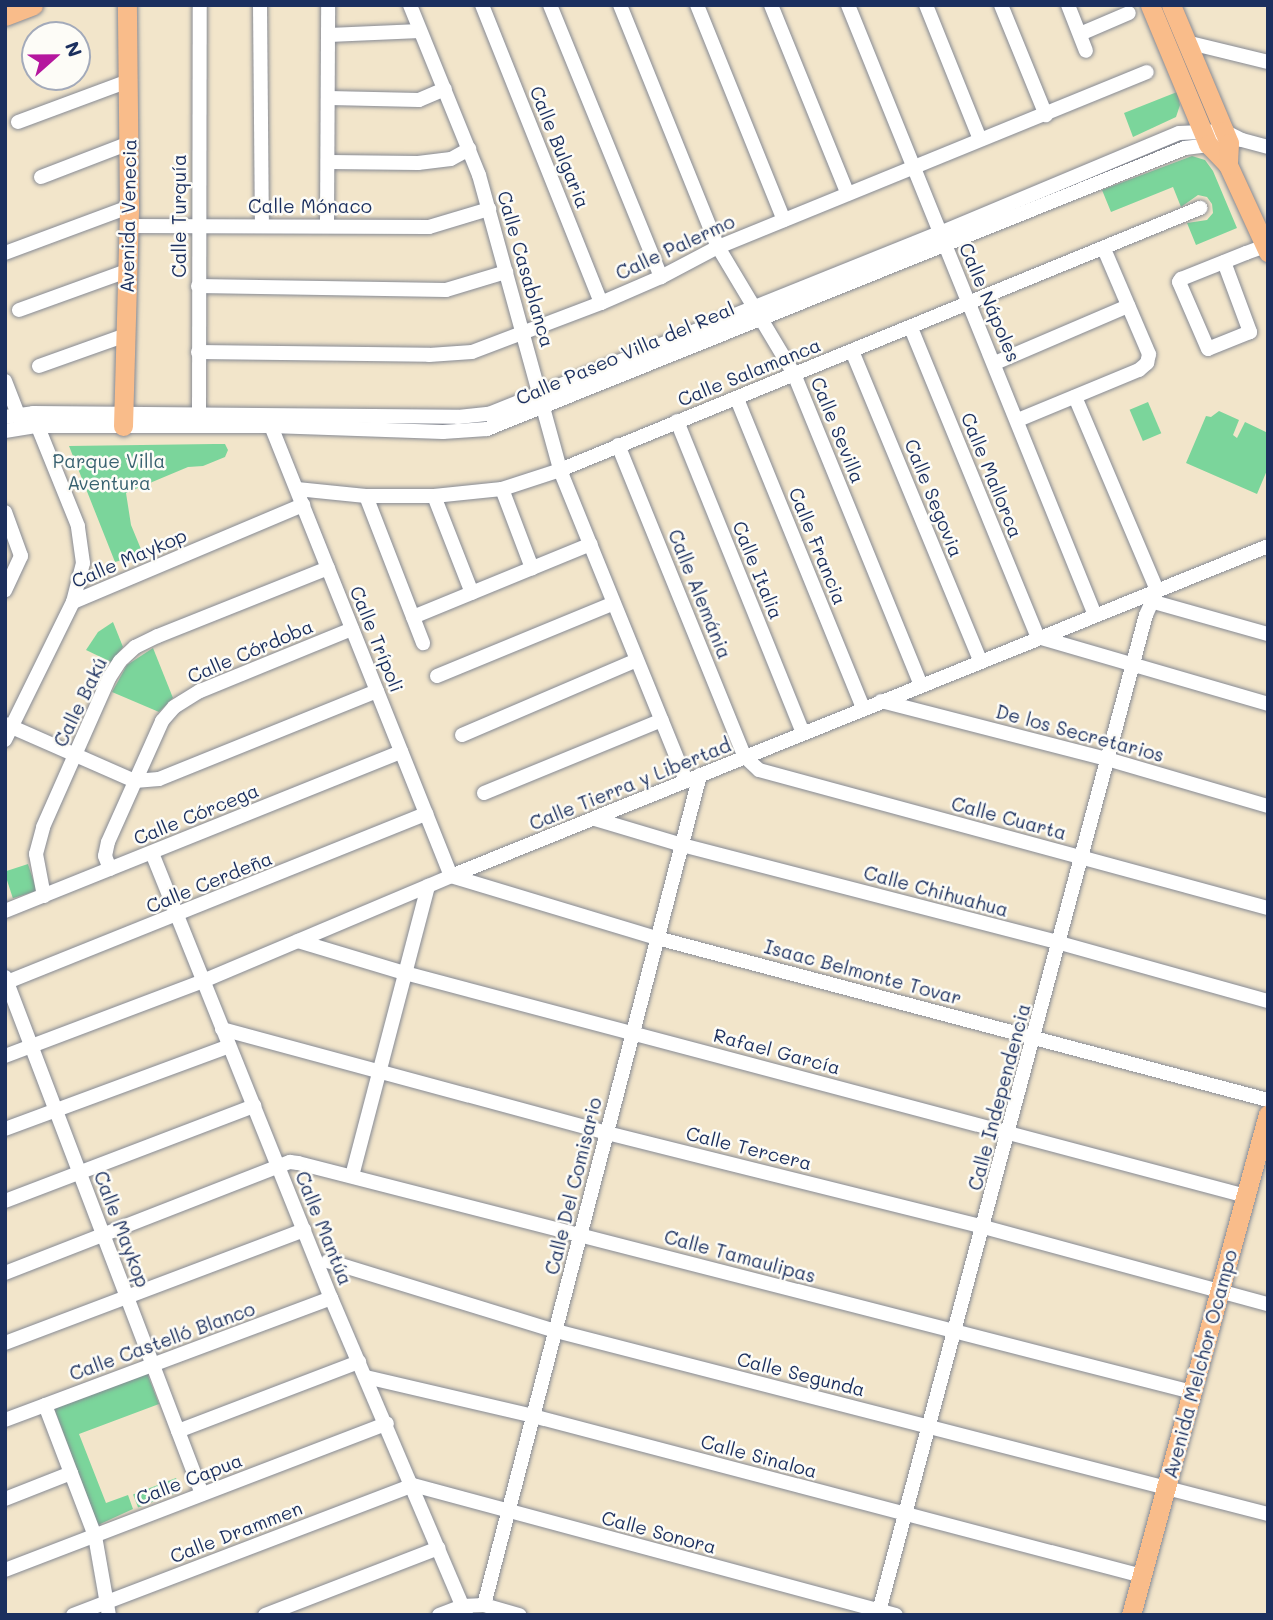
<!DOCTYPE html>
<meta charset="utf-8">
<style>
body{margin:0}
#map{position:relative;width:1273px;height:1620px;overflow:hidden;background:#f2e5ca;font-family:Mali,sans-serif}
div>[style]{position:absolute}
.green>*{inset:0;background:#7bd59b;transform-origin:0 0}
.roads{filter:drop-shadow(0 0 2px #868a94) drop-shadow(0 0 2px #868a94)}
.minor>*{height:14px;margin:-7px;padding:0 7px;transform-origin:7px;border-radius:7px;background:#fff}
.major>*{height:19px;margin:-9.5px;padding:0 9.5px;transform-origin:9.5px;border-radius:9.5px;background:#f9bc8a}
span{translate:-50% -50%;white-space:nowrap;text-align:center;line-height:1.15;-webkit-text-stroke:5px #fdfcf7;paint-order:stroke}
.street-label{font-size:19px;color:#1b2f5e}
.park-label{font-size:19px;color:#386170}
.frame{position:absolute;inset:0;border:7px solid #1b2f5e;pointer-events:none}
.north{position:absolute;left:21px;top:21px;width:70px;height:70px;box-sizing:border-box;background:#fdfcf7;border:2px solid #a3aaba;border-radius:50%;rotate:69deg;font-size:19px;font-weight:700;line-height:28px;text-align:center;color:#1b2f5e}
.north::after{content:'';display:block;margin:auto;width:24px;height:32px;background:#b5179e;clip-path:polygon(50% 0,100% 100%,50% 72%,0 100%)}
</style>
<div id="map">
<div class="green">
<i style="clip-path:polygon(1177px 92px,1180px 105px,1176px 117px,1133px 137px,1124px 113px)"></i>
<i style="clip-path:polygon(1192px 156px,1205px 160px,1213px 171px,1237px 228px,1196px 245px,1187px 223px,1207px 220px,1213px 213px,1212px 204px,1207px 197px,1198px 195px,1181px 207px,1173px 187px,1111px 212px,1102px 190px)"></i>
<i style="left:1148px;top:402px;width:34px;height:20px;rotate:67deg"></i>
<i style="clip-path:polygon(1219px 411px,1239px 420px,1233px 435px,1237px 438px,1245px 422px,1268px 433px,1268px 468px,1257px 494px,1186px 463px,1206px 416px,1211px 417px)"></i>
<i style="clip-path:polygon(214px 444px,225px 444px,228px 450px,225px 457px,203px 466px,188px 467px,126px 493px,131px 525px,143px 554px,115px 562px,69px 446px)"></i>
<i style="clip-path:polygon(113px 622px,123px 647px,111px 662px,86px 650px,98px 632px)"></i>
<i style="clip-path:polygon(153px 648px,173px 698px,159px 712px,112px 692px,127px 665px)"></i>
<i style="left:28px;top:864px;width:28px;height:25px;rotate:72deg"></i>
<i style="clip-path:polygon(147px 1373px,159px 1404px,79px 1434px,106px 1503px,128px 1495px,133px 1509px,98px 1525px,54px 1408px)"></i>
<i style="left:176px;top:1478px;width:14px;height:46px;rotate:69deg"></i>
</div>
<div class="roads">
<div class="minor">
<i style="left:260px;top:5px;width:220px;rotate:89.5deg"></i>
<i style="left:410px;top:5px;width:183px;rotate:67.9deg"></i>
<i style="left:479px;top:175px;width:306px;rotate:74.6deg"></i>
<i style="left:560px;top:470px;width:336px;rotate:67.9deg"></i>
<i style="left:482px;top:5px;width:321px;rotate:68.2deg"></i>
<i style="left:550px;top:5px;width:294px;rotate:67.8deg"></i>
<i style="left:620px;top:5px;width:261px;rotate:68deg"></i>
<i style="left:718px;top:247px;width:148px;rotate:59.1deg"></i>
<i style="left:794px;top:374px;width:336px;rotate:67.8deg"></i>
<i style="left:697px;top:5px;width:232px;rotate:68deg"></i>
<i style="left:771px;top:5px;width:202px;rotate:67.9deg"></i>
<i style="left:848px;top:5px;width:658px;rotate:67.96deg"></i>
<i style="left:926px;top:5px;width:144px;rotate:68.1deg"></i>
<i style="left:1001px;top:5px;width:119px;rotate:67.8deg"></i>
<i style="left:1068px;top:5px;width:49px;rotate:68.6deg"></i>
<i style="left:1080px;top:34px;width:53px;rotate:-23.2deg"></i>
<i style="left:329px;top:35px;width:91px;rotate:-2.5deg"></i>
<i style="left:1186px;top:42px;width:84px;rotate:13.7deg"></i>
<i style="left:329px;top:98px;width:90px;rotate:1.3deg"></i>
<i style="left:419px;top:100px;width:28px;rotate:-23deg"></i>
<i style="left:18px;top:122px;width:117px;rotate:-20.4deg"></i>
<i style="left:330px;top:162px;width:88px;rotate:0.7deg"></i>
<i style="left:418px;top:163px;width:33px;rotate:-7deg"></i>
<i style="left:451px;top:159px;width:21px;rotate:-29deg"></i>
<i style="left:41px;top:177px;width:94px;rotate:-21.1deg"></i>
<i style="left:327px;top:225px;width:220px;rotate:-89.7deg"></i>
<i style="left:128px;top:226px;width:301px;rotate:0.2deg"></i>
<i style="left:429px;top:227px;width:63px;rotate:-16.7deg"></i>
<i style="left:5px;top:253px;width:132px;rotate:-20.4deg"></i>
<i style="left:1224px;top:262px;width:75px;rotate:69.6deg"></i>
<i style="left:1250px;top:332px;width:45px;rotate:158deg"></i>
<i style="left:1208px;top:349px;width:73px;rotate:-113.4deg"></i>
<i style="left:1179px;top:282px;width:4px;rotate:-56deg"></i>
<i style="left:1181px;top:279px;width:70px;rotate:-21.8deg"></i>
<i style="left:1246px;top:253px;width:23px;rotate:-20deg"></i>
<i style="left:198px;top:286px;width:248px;rotate:0.9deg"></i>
<i style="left:446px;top:290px;width:63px;rotate:-16.7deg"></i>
<i style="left:19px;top:310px;width:115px;rotate:-19.9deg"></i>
<i style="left:911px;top:328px;width:334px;rotate:67.7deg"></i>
<i style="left:1038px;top:637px;width:240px;rotate:16.2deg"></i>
<i style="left:852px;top:351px;width:334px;rotate:67.5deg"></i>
<i style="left:198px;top:352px;width:231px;rotate:0.7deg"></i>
<i style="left:429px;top:355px;width:43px;rotate:-4deg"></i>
<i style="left:472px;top:352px;width:138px;rotate:-20.8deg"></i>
<i style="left:601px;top:303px;width:65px;rotate:-23.4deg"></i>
<i style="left:661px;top:277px;width:64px;rotate:-27.8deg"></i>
<i style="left:718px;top:247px;width:463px;rotate:-22.2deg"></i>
<i style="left:995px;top:363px;width:145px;rotate:-23.2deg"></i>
<i style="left:39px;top:366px;width:92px;rotate:-19.6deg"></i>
<i style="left:5px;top:381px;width:44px;rotate:68.7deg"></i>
<i style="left:737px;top:399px;width:334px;rotate:67.8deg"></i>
<i style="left:267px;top:416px;width:495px;rotate:68.2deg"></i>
<i style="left:451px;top:876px;width:215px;rotate:16.8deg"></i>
<i style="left:657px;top:938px;width:632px;rotate:14.85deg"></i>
<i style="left:5px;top:417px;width:28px;rotate:-8deg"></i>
<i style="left:33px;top:413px;width:425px;rotate:0.5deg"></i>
<i style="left:458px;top:417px;width:31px;rotate:-6deg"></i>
<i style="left:489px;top:414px;width:486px;rotate:-21.9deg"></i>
<i style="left:940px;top:233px;width:259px;rotate:-22.7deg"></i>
<i style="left:1179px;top:133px;width:45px;rotate:-2.5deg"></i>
<i style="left:1224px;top:131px;width:20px;rotate:27deg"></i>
<i style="left:1242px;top:140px;width:27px;rotate:15deg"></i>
<i style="left:1018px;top:420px;width:131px;rotate:-22.5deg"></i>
<i style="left:1139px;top:370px;width:11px;rotate:-41deg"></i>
<i style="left:1147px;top:363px;width:9px;rotate:-77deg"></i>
<i style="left:1149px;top:354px;width:114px;rotate:-113.2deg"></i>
<i style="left:677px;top:421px;width:336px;rotate:68deg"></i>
<i style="left:199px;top:422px;width:417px;rotate:-89.9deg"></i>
<i style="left:5px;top:431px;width:31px;rotate:-9deg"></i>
<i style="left:36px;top:426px;width:235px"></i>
<i style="left:271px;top:426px;width:172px;rotate:2deg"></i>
<i style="left:443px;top:432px;width:44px;rotate:-3.9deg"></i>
<i style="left:487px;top:429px;width:752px;rotate:-21.93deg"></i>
<i style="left:1185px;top:148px;width:32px;rotate:-7deg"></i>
<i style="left:618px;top:445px;width:337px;rotate:67.9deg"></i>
<i style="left:745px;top:757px;width:19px;rotate:43deg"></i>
<i style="left:759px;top:770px;width:527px;rotate:15.17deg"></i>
<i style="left:297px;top:489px;width:69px;rotate:5.8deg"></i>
<i style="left:366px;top:496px;width:68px"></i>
<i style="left:434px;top:496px;width:68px;rotate:-5.9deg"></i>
<i style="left:502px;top:489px;width:61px;rotate:-18.1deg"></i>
<i style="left:560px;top:470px;width:692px;rotate:-22.26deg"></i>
<i style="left:502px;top:489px;width:85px;rotate:69.2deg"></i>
<i style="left:366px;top:496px;width:158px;rotate:68.8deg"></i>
<i style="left:434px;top:496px;width:104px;rotate:68.6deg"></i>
<i style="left:5px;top:512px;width:47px;rotate:70deg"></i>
<i style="left:21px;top:556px;width:38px;rotate:115deg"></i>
<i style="left:73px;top:602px;width:250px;rotate:-22.9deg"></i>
<i style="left:1154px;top:602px;width:118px;rotate:15.7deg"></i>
<i style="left:413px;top:617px;width:192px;rotate:-22.3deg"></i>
<i style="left:437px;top:676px;width:191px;rotate:-22.4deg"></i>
<i style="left:881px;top:701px;width:233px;rotate:14.4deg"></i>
<i style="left:1107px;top:759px;width:168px;rotate:16.3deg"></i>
<i style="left:5px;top:724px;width:142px;rotate:23.7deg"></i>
<i style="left:135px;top:781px;width:24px;rotate:-5deg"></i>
<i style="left:159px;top:779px;width:235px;rotate:-22deg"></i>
<i style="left:462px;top:735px;width:190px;rotate:-23.2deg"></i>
<i style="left:5px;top:740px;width:154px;rotate:-63.8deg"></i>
<i style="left:73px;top:602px;width:40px;rotate:-75.6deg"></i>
<i style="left:83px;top:563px;width:37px;rotate:-98deg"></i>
<i style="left:78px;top:526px;width:118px;rotate:-112deg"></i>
<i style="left:484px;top:793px;width:192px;rotate:-22.3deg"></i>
<i style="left:595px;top:819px;width:91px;rotate:16.6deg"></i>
<i style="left:682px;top:845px;width:390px;rotate:14.5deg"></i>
<i style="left:1060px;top:943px;width:216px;rotate:15.6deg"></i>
<i style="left:152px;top:853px;width:480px;rotate:68.1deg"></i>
<i style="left:331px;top:1298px;width:345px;rotate:66.9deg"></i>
<i style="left:110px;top:869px;width:14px;rotate:-111deg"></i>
<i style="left:105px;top:856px;width:14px;rotate:-78deg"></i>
<i style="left:108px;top:842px;width:133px;rotate:-65.9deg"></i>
<i style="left:162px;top:721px;width:18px;rotate:-49deg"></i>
<i style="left:174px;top:707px;width:31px;rotate:-32deg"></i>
<i style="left:200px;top:691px;width:164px;rotate:-22.2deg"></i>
<i style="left:44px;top:896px;width:43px;rotate:-100.8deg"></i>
<i style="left:36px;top:854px;width:28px;rotate:-75deg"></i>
<i style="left:43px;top:827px;width:163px;rotate:-66.1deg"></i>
<i style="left:109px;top:678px;width:20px;rotate:-57deg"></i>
<i style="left:120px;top:661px;width:21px;rotate:-43deg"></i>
<i style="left:135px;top:647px;width:25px;rotate:-26deg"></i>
<i style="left:158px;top:636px;width:183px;rotate:-21.8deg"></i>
<i style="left:5px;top:911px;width:427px;rotate:-21.9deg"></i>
<i style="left:298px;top:941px;width:112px;rotate:16.7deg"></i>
<i style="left:405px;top:973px;width:870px;rotate:14.85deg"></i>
<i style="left:5px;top:977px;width:553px;rotate:69.14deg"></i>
<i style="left:5px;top:983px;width:454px;rotate:-21.9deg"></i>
<i style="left:222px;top:1029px;width:399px;rotate:15.1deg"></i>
<i style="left:607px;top:1133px;width:389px;rotate:14deg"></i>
<i style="left:984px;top:1227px;width:294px;rotate:15.2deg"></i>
<i style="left:5px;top:1056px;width:212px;rotate:-20.7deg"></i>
<i style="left:203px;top:981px;width:269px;rotate:-22.9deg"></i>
<i style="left:451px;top:876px;width:881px;rotate:-21.99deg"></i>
<i style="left:5px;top:1129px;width:239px;rotate:-20.3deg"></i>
<i style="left:352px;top:1176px;width:300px;rotate:-75.3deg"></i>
<i style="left:5px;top:1201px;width:267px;rotate:-20.9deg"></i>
<i style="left:328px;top:1261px;width:239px;rotate:17.1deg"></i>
<i style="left:556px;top:1331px;width:735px;rotate:14.41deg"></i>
<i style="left:5px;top:1273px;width:306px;rotate:-21.3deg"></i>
<i style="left:290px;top:1162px;width:8px;rotate:7deg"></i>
<i style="left:298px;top:1163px;width:923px;rotate:14.37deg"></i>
<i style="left:5px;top:1343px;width:320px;rotate:-20.7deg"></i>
<i style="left:366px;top:1377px;width:171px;rotate:13.1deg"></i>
<i style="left:533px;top:1416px;width:630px;rotate:14.72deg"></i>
<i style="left:45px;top:1405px;width:140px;rotate:69.1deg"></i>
<i style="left:95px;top:1536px;width:80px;rotate:80deg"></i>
<i style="left:5px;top:1420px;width:348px;rotate:-20.5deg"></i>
<i style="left:178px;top:1431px;width:194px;rotate:-20.9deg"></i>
<i style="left:5px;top:1499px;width:71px;rotate:-21.5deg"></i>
<i style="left:5px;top:1570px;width:409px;rotate:-21deg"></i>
<i style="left:484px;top:1605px;width:858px;rotate:-75.41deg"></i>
<i style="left:73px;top:1615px;width:364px;rotate:-20.9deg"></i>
<i style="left:413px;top:1485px;width:500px;rotate:15.06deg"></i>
<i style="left:265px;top:1615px;width:186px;rotate:-21.1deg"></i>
<i style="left:439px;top:1615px;width:26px;rotate:-21deg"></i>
<i style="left:463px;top:1606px;width:21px;rotate:-3deg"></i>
<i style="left:484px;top:1605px;width:37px;rotate:16deg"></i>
<i style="left:878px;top:1615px;width:1035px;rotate:-75deg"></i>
<i style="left:1146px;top:615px;width:27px;rotate:-66deg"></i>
<i style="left:1157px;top:590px;width:210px;rotate:-113deg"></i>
</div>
<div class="major">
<i style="left:1150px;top:5px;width:151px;rotate:67.4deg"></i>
<i style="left:1208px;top:144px;width:29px;rotate:46deg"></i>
<i style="left:1228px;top:165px;width:96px;rotate:65.3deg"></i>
<i style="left:1171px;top:5px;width:137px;rotate:67.2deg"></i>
<i style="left:1224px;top:131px;width:13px;rotate:67deg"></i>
<i style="left:1229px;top:143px;width:22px;rotate:93deg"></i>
<i style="left:5px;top:16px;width:30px;rotate:-21deg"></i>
<i style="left:123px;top:426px;width:219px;rotate:-88.4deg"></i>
<i style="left:129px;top:207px;width:202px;rotate:-90.6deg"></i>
<i style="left:1131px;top:1615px;width:519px;rotate:-74.71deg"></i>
</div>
</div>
<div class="street-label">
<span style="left:560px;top:147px;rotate:68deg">Calle Bulgaria</span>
<span style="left:310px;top:206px">Calle Mónaco</span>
<span style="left:128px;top:216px;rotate:-89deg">Avenida Venecia</span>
<span style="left:179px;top:216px;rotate:-90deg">Calle Turquía</span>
<span style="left:675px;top:247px;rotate:-25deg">Calle Palermo</span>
<span style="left:526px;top:269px;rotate:74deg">Calle Casablanca</span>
<span style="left:990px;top:302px;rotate:67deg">Calle Nápoles</span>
<span style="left:625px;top:353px;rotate:-23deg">Calle Paseo Villa del Real</span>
<span style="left:749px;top:372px;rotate:-22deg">Calle Salamanca</span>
<span style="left:838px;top:430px;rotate:68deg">Calle Sevilla</span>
<span style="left:992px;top:475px;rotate:68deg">Calle Mallorca</span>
<span style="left:934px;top:498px;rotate:68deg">Calle Segovia</span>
<span style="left:818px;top:546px;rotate:68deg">Calle Francia</span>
<span style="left:129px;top:558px;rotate:-23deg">Calle Maykop</span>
<span style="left:758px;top:570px;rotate:68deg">Calle Italia</span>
<span style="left:700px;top:594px;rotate:68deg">Calle Alemánia</span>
<span style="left:377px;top:639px;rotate:68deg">Calle Trípoli</span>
<span style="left:250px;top:651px;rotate:-23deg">Calle Córdoba</span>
<span style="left:80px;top:702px;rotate:-64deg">Calle Bakú</span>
<span style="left:1080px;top:733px;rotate:15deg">De los Secretarios</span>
<span style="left:630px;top:784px;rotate:-22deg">Calle Tierra y Libertad</span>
<span style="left:196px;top:814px;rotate:-22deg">Calle Córcega</span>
<span style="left:1009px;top:818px;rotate:15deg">Calle Cuarta</span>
<span style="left:209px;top:882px;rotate:-22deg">Calle Cerdeña</span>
<span style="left:936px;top:891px;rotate:15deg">Calle Chihuahua</span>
<span style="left:863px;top:972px;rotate:15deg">Isaac Belmonte Tovar</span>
<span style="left:777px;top:1051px;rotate:15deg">Rafael García</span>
<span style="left:999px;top:1097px;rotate:-75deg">Calle Independencia</span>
<span style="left:749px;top:1148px;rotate:14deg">Calle Tercera</span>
<span style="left:573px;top:1186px;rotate:-76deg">Calle Del Comisario</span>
<span style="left:324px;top:1228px;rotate:68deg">Calle Mantúa</span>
<span style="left:122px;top:1229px;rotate:69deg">Calle Maykop</span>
<span style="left:740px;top:1256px;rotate:15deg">Calle Tamaulipas</span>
<span style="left:162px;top:1341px;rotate:-20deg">Calle Castelló Blanco</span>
<span style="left:1200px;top:1364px;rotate:-75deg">Avenida Melchor Ocampo</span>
<span style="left:801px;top:1374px;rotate:14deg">Calle Segunda</span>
<span style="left:759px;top:1456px;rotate:15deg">Calle Sinaloa</span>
<span style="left:189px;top:1479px;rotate:-21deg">Calle Capua</span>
<span style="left:236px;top:1532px;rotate:-21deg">Calle Drammen</span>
<span style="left:659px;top:1532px;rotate:15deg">Calle Sonora</span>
</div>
<div class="park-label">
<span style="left:109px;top:472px">Parque Villa<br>Aventura</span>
</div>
<div class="frame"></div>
<div class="north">N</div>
</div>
